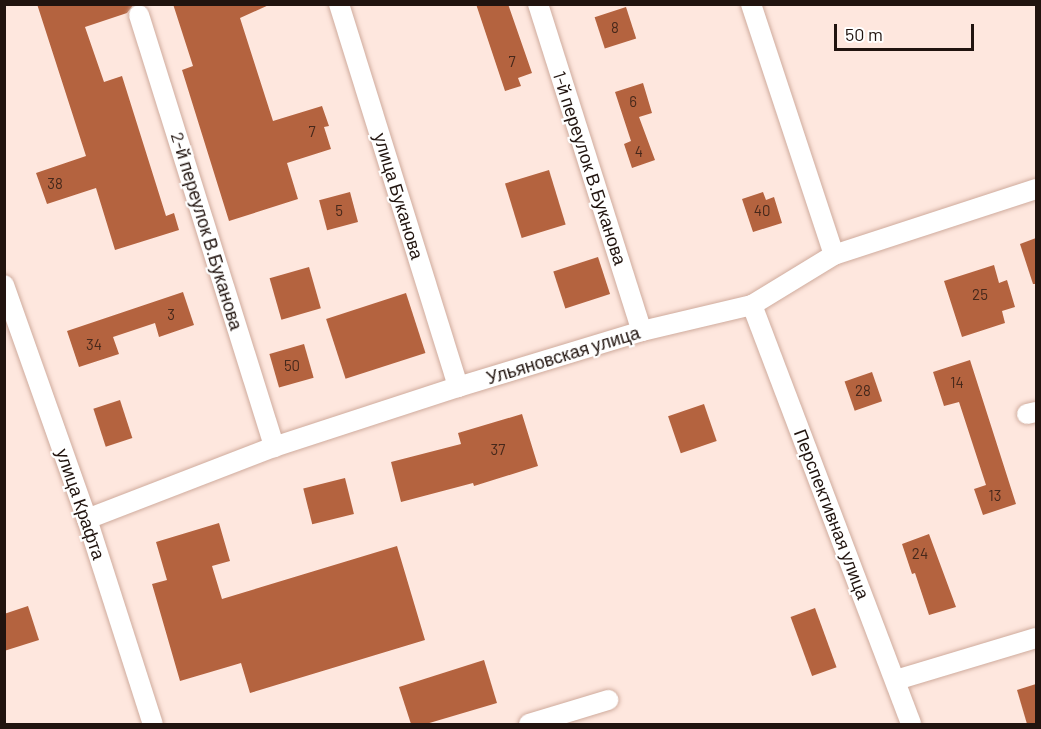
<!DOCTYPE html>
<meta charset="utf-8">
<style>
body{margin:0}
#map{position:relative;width:1041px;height:729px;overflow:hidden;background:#fee7de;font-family:Barlow,sans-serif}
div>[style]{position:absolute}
.building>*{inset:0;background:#b4633f;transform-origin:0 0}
.roads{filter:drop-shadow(0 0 2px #cfab9d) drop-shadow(0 0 2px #cfab9d)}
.minor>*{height:20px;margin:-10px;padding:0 10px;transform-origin:10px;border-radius:10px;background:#fff}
span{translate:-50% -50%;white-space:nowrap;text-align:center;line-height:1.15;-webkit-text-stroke:4.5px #fff;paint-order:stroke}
.number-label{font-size:15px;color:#46281b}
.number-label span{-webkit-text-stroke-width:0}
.street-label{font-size:18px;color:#21140f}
.frame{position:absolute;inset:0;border:6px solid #21140f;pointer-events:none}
.scale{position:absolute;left:834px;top:24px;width:140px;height:27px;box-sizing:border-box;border:3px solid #21140f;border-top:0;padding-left:8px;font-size:18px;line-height:21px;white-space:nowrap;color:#21140f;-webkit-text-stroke:4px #fff;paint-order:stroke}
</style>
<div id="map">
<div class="building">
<i style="clip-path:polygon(37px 4px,134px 4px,127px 13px,85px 27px,104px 82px,122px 76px,166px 216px,174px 213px,179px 230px,115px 250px,96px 188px,47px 204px,36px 173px,86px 156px)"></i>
<i style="clip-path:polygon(173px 4px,271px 4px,240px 18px,273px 121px,322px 106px,329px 126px,324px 127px,331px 149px,287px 163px,298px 199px,229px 221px,182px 70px,193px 66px)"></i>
<i style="clip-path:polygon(476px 4px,508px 4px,532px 73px,518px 78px,521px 86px,505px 91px)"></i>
<i style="left:626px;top:7px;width:33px;height:33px;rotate:72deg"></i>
<i style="clip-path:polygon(643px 83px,652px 113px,639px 117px,655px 160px,632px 168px,624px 144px,631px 141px,615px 92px)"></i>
<i style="left:549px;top:170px;width:57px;height:46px;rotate:73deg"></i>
<i style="left:350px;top:192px;width:31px;height:32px;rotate:75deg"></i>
<i style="clip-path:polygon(763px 192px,766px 200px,774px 197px,782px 223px,753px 232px,742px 199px)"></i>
<i style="clip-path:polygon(1036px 238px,1036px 284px,1033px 284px,1020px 244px)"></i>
<i style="left:598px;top:257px;width:39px;height:47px;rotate:72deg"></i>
<i style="clip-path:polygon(994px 265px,999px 283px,1007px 280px,1015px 307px,1002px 311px,1005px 323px,962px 337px,944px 281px)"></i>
<i style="left:309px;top:267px;width:43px;height:41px;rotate:74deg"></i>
<i style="clip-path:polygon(183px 292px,194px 325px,159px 337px,155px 323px,113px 337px,119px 354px,79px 367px,67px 331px)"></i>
<i style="left:406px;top:293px;width:63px;height:84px;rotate:72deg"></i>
<i style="left:304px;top:344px;width:35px;height:36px;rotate:74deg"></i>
<i style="clip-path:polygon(970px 360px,1016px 504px,983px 515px,974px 489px,986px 485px,959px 402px,944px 406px,933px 372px)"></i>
<i style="left:872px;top:372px;width:31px;height:29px;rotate:71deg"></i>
<i style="left:120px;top:400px;width:40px;height:28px;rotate:72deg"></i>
<i style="left:704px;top:404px;width:39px;height:38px;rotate:71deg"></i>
<i style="clip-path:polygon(522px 414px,538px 466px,474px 486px,473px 483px,401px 502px,391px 462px,461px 444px,458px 433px)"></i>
<i style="left:345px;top:478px;width:37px;height:43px;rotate:76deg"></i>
<i style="clip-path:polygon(219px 523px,230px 561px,212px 566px,222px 599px,397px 546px,425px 640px,250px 693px,241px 663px,180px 681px,152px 584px,167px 580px,156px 542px)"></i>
<i style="clip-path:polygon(929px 534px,956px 607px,929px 615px,915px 573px,912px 574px,902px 544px)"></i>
<i style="clip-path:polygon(28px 606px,39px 640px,4px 651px,4px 614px)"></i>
<i style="left:815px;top:608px;width:63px;height:26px;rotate:70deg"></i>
<i style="clip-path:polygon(484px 660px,497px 703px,426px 724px,411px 724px,399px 687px)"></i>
<i style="clip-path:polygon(1036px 684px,1036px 724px,1027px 724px,1017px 690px)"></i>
</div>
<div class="roads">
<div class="minor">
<i style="left:339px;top:4px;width:401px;rotate:72.7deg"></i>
<i style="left:538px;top:4px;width:343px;rotate:72.4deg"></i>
<i style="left:751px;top:4px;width:264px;rotate:71.7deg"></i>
<i style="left:139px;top:15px;width:453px;rotate:72.6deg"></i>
<i style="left:4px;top:285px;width:248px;rotate:70.5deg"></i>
<i style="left:87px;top:519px;width:215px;rotate:72.2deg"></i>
<i style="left:752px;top:305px;width:448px;rotate:69.2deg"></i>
<i style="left:1027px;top:414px;width:9px;rotate:-13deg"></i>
<i style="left:87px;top:519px;width:200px;rotate:-21.1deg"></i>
<i style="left:274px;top:447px;width:194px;rotate:-18.1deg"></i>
<i style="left:458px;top:387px;width:192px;rotate:-16.9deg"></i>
<i style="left:642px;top:331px;width:113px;rotate:-13.3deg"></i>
<i style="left:752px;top:305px;width:96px;rotate:-31.4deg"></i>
<i style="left:834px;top:255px;width:213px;rotate:-18.1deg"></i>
<i style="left:896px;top:680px;width:146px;rotate:-16.7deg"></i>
<i style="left:529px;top:724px;width:83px;rotate:-16.9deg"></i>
</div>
</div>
<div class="number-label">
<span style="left:615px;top:28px">8</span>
<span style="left:512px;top:62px">7</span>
<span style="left:633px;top:102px">6</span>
<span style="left:312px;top:132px">7</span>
<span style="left:639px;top:152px">4</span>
<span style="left:55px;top:184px">38</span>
<span style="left:339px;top:211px">5</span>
<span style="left:762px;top:211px">40</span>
<span style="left:980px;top:295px">25</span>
<span style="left:171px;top:315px">3</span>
<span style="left:94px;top:345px">34</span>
<span style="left:292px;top:366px">50</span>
<span style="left:957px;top:383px">14</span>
<span style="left:863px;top:391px">28</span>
<span style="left:498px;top:450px">37</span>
<span style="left:995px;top:496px">13</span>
<span style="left:920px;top:554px">24</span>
</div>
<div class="street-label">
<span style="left:590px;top:168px;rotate:72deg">1-й переулок В.Буканова</span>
<span style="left:399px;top:196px;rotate:73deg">улица Буканова</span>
<span style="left:207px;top:231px;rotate:73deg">2-й переулок В.Буканова</span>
<span style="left:563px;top:355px;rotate:-17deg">Ульяновская улица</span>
<span style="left:81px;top:504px;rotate:71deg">улица Крафта</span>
<span style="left:832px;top:514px;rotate:69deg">Перспективная улица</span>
</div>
<div class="frame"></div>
<div class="scale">50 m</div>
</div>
